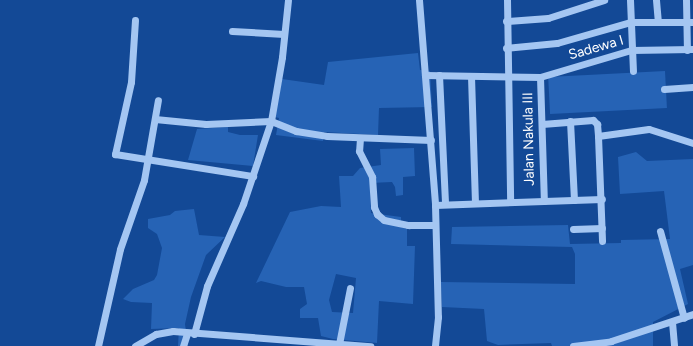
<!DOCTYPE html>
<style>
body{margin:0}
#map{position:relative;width:693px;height:346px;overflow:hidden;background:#134996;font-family:Figtree,sans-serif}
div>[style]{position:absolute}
.green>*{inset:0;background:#2663b5;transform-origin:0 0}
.minor>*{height:7px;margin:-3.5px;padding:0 3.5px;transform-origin:3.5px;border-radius:3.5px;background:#a4c6f2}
span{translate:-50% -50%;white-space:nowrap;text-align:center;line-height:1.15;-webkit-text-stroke:3px #134996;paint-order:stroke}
.street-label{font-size:14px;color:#fff}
</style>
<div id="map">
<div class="green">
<i style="clip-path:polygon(418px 53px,420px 70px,430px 71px,432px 107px,379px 108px,378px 135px,324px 132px,323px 141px,276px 135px,279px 118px,275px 117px,282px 79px,324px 85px,328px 62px)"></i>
<i style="left:665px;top:71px;width:37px;height:117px;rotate:87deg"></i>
<i style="clip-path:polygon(228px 127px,228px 132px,240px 135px,258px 135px,253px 166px,188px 160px,197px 129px)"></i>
<i style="clip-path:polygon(evenodd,414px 148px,415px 176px,403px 177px,403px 195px,396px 196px,395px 187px,392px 182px,370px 183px,371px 213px,401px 217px,401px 227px,407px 229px,407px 246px,415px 246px,413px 304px,379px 301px,377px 343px,333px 339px,321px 336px,318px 318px,300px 318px,300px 309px,307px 304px,304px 287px,286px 287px,261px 281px,256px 283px,290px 212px,321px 206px,341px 207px,339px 176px,353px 176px,360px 168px,381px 165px,380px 149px,414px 148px,336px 274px,356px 278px,353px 313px,332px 312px,329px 300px,336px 274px)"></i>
<i style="clip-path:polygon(636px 152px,647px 161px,693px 159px,693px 265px,680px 269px,688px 304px,653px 322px,653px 346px,552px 346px,551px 343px,498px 345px,487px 341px,484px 309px,442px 307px,441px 282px,575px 284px,575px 254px,572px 247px,451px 244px,452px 227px,568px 225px,570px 244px,621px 243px,621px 240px,670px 239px,664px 191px,620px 194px,618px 157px)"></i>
<i style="clip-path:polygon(194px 209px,199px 235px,225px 237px,206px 255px,191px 297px,185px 324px,188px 346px,178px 346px,179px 328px,151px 329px,152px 303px,131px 302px,123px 299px,133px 289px,154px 280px,157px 275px,162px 248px,157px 234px,148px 228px,148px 219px,170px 215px,175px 211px)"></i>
</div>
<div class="minor">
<i style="left:419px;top:0;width:206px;rotate:85.5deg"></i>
<i style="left:435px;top:205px;width:112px;rotate:88.5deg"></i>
<i style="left:438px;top:317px;width:29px;rotate:96deg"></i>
<i style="left:507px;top:0;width:202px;rotate:89.1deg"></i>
<i style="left:630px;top:0;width:71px;rotate:87.6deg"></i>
<i style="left:656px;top:0;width:22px;rotate:85deg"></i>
<i style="left:686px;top:0;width:50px;rotate:88.9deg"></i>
<i style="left:135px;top:20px;width:62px;rotate:93.7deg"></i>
<i style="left:131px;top:82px;width:74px;rotate:102.5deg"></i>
<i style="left:115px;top:154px;width:140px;rotate:9.1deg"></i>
<i style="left:506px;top:21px;width:42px;rotate:-4.1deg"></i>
<i style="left:548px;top:18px;width:59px;rotate:-17.8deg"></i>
<i style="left:232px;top:31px;width:52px;rotate:3.3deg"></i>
<i style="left:506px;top:48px;width:51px;rotate:-5.6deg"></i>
<i style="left:557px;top:43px;width:76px;rotate:-16deg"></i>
<i style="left:630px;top:22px;width:63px"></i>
<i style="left:425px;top:75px;width:115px;rotate:1deg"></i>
<i style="left:540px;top:77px;width:95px;rotate:-16.5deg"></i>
<i style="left:631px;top:50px;width:62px;rotate:-0.9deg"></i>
<i style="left:439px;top:75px;width:129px;rotate:87.3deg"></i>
<i style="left:471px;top:76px;width:127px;rotate:88.2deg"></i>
<i style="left:540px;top:77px;width:124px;rotate:88.2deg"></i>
<i style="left:664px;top:89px;width:29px;rotate:-4deg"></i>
<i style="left:155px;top:119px;width:51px;rotate:5.6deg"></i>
<i style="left:206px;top:124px;width:65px;rotate:-2.6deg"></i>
<i style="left:271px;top:121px;width:27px;rotate:22deg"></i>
<i style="left:296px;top:131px;width:31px;rotate:9deg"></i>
<i style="left:327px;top:136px;width:104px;rotate:2.2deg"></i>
<i style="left:570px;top:121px;width:79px;rotate:87.1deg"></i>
<i style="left:542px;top:124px;width:51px;rotate:-4.5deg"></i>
<i style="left:593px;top:120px;width:6px;rotate:45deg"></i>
<i style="left:597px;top:124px;width:12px;rotate:85deg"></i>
<i style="left:598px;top:136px;width:51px;rotate:-7.8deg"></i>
<i style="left:649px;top:129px;width:46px;rotate:17.7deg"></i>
<i style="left:598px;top:136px;width:105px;rotate:87.8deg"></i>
<i style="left:360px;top:138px;width:13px;rotate:94deg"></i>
<i style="left:359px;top:151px;width:29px;rotate:63deg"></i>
<i style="left:372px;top:177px;width:30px;rotate:86deg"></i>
<i style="left:374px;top:207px;width:8px;rotate:67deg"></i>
<i style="left:377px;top:214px;width:9px;rotate:41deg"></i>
<i style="left:384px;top:220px;width:25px;rotate:12deg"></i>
<i style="left:408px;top:225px;width:27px"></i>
<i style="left:435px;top:205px;width:167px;rotate:-2.1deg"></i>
<i style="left:573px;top:229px;width:29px;rotate:-2deg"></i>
<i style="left:660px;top:231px;width:90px;rotate:74.6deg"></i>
<i style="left:672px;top:322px;width:24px;rotate:85deg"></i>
<i style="left:194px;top:334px;width:50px;rotate:-74.8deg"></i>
<i style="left:207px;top:286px;width:90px;rotate:-66.3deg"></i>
<i style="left:243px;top:204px;width:88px;rotate:-71.4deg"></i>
<i style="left:271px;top:121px;width:65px;rotate:-80.2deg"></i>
<i style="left:282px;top:57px;width:57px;rotate:-84deg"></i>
<i style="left:339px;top:344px;width:57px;rotate:-78.9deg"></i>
<i style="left:98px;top:346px;width:99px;rotate:-77.2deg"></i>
<i style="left:120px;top:249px;width:73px;rotate:-70.8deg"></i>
<i style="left:144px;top:180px;width:81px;rotate:-80.1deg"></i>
<i style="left:135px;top:346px;width:24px;rotate:-30deg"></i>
<i style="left:156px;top:334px;width:17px;rotate:-10deg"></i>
<i style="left:173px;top:331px;width:198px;rotate:4.4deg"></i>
<i style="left:183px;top:346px;width:13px;rotate:-72deg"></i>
<i style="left:573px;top:346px;width:38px;rotate:-7deg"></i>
<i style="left:611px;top:341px;width:86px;rotate:-18.2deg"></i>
</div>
<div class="street-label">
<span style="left:596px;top:48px;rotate:-16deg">Sadewa I</span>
<span style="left:529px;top:139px;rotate:-91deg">Jalan Nakula III</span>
</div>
</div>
